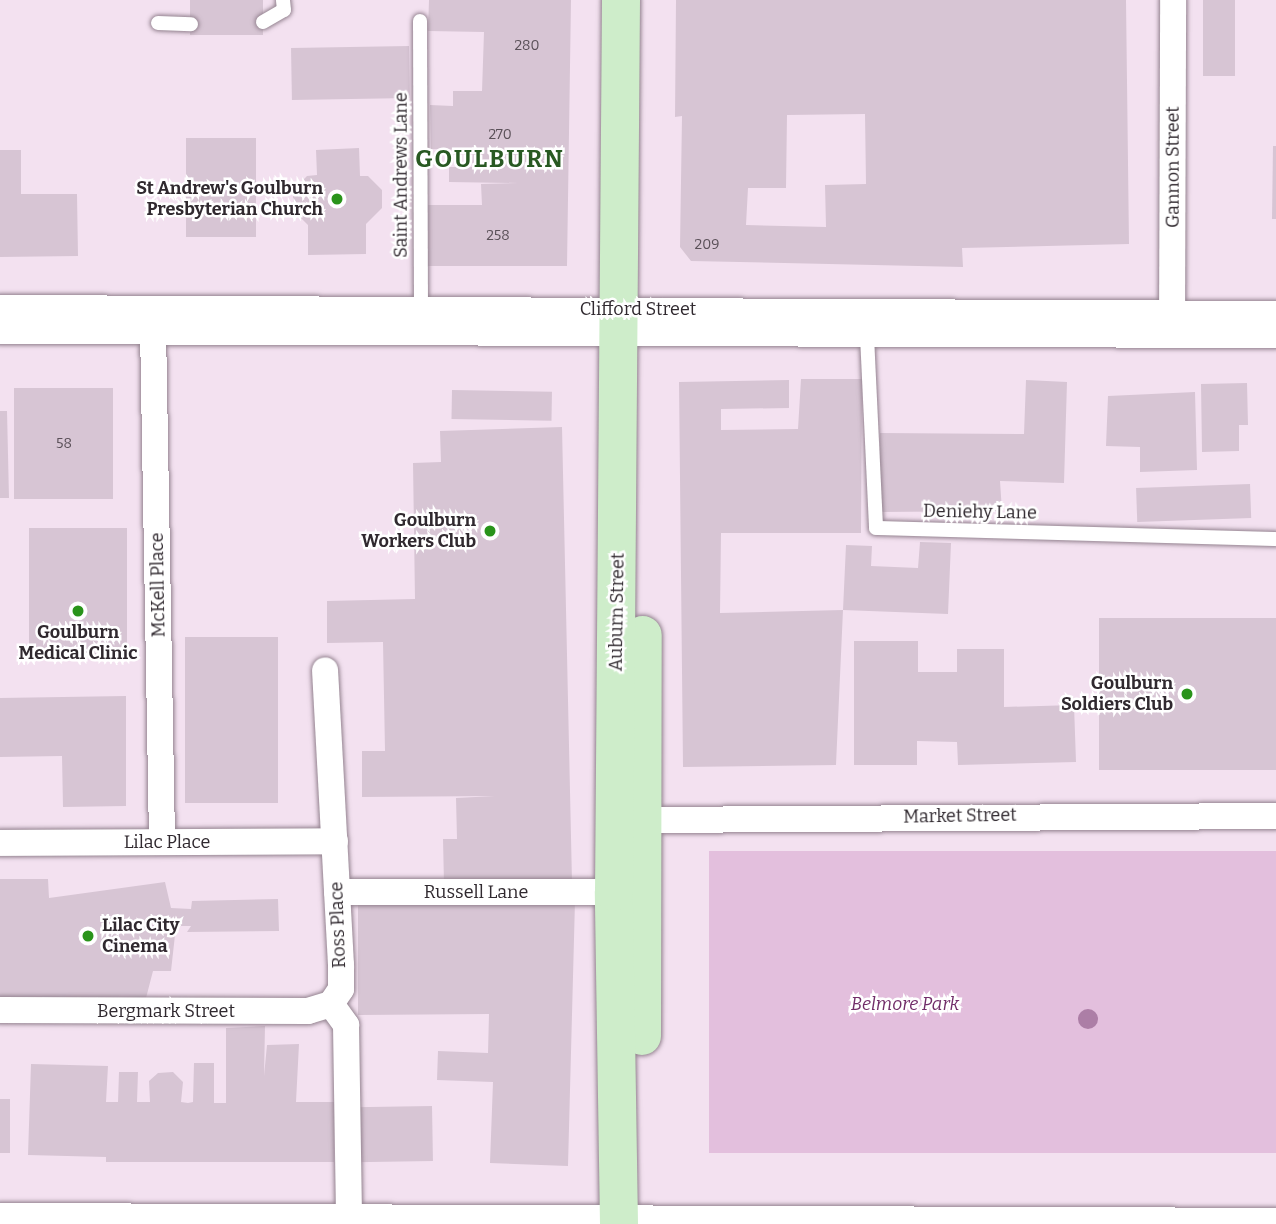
<!DOCTYPE html>
<style>
body{margin:0}
#map{position:relative;width:1276px;height:1224px;overflow:hidden;background:#f3e1f0;font-family:Bitter,serif}
div>[style]{position:absolute}
.green>*{inset:0;background:#e3bfdd;transform-origin:0 0}
.building>*{inset:0;background:#d7c5d4;transform-origin:0 0}
.roads{filter:drop-shadow(0 0 2px #948390) drop-shadow(0 0 2px #948390)}
.lane>*{height:14px;margin:-7px;padding:0 7px;transform-origin:7px;border-radius:7px;background:#fff}
.street>*{height:26px;margin:-13px;padding:0 13px;transform-origin:13px;border-radius:13px;background:#fff}
.primary>*{height:38px;margin:-19px;padding:0 19px;transform-origin:19px;border-radius:19px;background:#ceedca}
.trees>*{width:20px;height:20px;margin:-10px;border-radius:50%;background:#ac7ea6}
.dots>*{width:19px;height:19px;translate:-50% -50%;box-sizing:border-box;border:4px solid #fff;border-radius:50%}
span{translate:-50% -50%;white-space:nowrap;text-align:center;line-height:1.15;-webkit-text-stroke:5px #fff;paint-order:stroke}
.number-label{font-size:14px;color:#5a5058}
.number-label span{-webkit-text-stroke-width:0}
.street-label{font-size:18px;color:#30292f}
.poi-label{font-size:18px;color:#30292f;font-weight:700}
.right{translate:-100% -50%;text-align:right}
.left{translate:0 -50%;text-align:left}
.park-label{font-size:18px;color:#712d69;font-style:italic}
.district-label{font-size:24px;color:#285922;font-weight:700;letter-spacing:2px}
</style>
<div id="map">
<div class="green">
<i style="left:1276px;top:851px;width:302px;height:567px;rotate:90deg"></i>
</div>
<div class="building">
<i style="left:190px;top:0;width:73px;height:35px"></i>
<i style="clip-path:polygon(429px 0,571px 0,567px 266px,428px 266px,428px 205px,482px 205px,481px 184px,518px 183px,449px 182px,449px 167px,472px 167px,473px 150px,431px 149px,430px 105px,453px 106px,453px 91px,482px 91px,484px 32px,428px 31px)"></i>
<i style="clip-path:polygon(evenodd,676px 0,1126px 0,1129px 244px,962px 248px,963px 267px,691px 261px,680px 247px,682px 116px,675px 117px,676px 0,865px 114px,866px 184px,825px 185px,826px 227px,746px 225px,748px 188px,786px 188px,787px 115px,865px 114px)"></i>
<i style="left:1203px;top:0;width:32px;height:76px"></i>
<i style="left:409px;top:46px;width:52px;height:118px;rotate:89deg"></i>
<i style="left:186px;top:138px;width:70px;height:99px"></i>
<i style="clip-path:polygon(1273px 146px,1276px 146px,1276px 219px,1272px 219px)"></i>
<i style="clip-path:polygon(359px 148px,360px 176px,368px 176px,382px 190px,382px 208px,366px 224px,366px 254px,308px 255px,308px 225px,293px 210px,293px 190px,307px 176px,317px 175px,316px 150px)"></i>
<i style="clip-path:polygon(0 150px,21px 150px,21px 194px,77px 194px,78px 256px,0 257px)"></i>
<i style="clip-path:polygon(801px 379px,862px 379px,861px 533px,721px 533px,720px 613px,843px 610px,846px 545px,872px 546px,871px 566px,918px 568px,920px 542px,951px 543px,948px 614px,843px 610px,836px 765px,683px 767px,679px 382px,789px 380px,789px 408px,721px 409px,721px 430px,798px 429px)"></i>
<i style="clip-path:polygon(1026px 380px,1067px 382px,1064px 483px,1000px 481px,1002px 511px,880px 512px,880px 433px,1024px 434px)"></i>
<i style="clip-path:polygon(1247px 383px,1248px 425px,1239px 425px,1239px 451px,1202px 452px,1201px 384px)"></i>
<i style="left:14px;top:388px;width:99px;height:111px"></i>
<i style="left:452px;top:390px;width:100px;height:29px;rotate:1deg"></i>
<i style="clip-path:polygon(1195px 392px,1197px 470px,1140px 472px,1140px 447px,1106px 446px,1108px 396px)"></i>
<i style="clip-path:polygon(0 411px,7px 411px,9px 498px,0 498px)"></i>
<i style="clip-path:polygon(562px 427px,572px 882px,444px 884px,443px 839px,457px 839px,456px 798px,495px 796px,362px 797px,362px 751px,385px 751px,383px 642px,327px 643px,327px 601px,415px 599px,413px 463px,441px 462px,440px 431px)"></i>
<i style="left:1250px;top:484px;width:34px;height:114px;rotate:88deg"></i>
<i style="left:127px;top:528px;width:127px;height:98px;rotate:90deg"></i>
<i style="left:1276px;top:618px;width:152px;height:177px;rotate:90deg"></i>
<i style="left:185px;top:637px;width:93px;height:166px"></i>
<i style="clip-path:polygon(854px 641px,918px 641px,918px 672px,957px 672px,957px 649px,1004px 649px,1004px 707px,1074px 705px,1076px 762px,958px 765px,957px 742px,917px 741px,917px 765px,854px 765px)"></i>
<i style="clip-path:polygon(126px 696px,126px 806px,63px 807px,62px 756px,0 757px,0 698px)"></i>
<i style="clip-path:polygon(0 879px,48px 879px,49px 898px,165px 882px,171px 908px,191px 909px,192px 901px,278px 899px,279px 931px,187px 932px,191px 926px,176px 926px,171px 971px,153px 971px,146px 998px,0 997px)"></i>
<i style="clip-path:polygon(358px 901px,575px 901px,568px 1166px,490px 1163px,493px 1082px,437px 1080px,438px 1051px,488px 1053px,489px 1014px,358px 1015px)"></i>
<i style="clip-path:polygon(265px 1026px,264px 1076px,267px 1045px,299px 1044px,296px 1102px,334px 1102px,334px 1162px,106px 1162px,106px 1157px,28px 1155px,31px 1064px,108px 1066px,106px 1102px,118px 1102px,119px 1072px,138px 1072px,137px 1102px,150px 1102px,149px 1081px,158px 1073px,173px 1072px,183px 1082px,181px 1102px,188px 1103px,193px 1102px,194px 1063px,214px 1063px,214px 1103px,226px 1103px,226px 1028px)"></i>
<i style="left:0;top:1099px;width:10px;height:54px"></i>
<i style="left:432px;top:1106px;width:55px;height:78px;rotate:89deg"></i>
</div>
<div class="roads">
<div class="lane">
<i style="left:420px;top:21px;width:293px;rotate:89.8deg"></i>
<i style="left:263px;top:22px;width:24px;rotate:-30deg"></i>
<i style="left:284px;top:10px;width:10px;rotate:-96deg"></i>
<i style="left:158px;top:23px;width:33px;rotate:2deg"></i>
<i style="left:867px;top:336px;width:192px;rotate:87.3deg"></i>
<i style="left:876px;top:528px;width:400px;rotate:1.6deg"></i>
</div>
<div class="street">
<i style="left:0;top:308px;width:1276px;rotate:0.27deg"></i>
<i style="left:153px;top:328px;width:513px;rotate:88.99deg"></i>
<i style="left:1172px;top:329px;width:329px;rotate:-89.8deg"></i>
<i style="left:0;top:331px;width:1276px;rotate:0.18deg"></i>
<i style="left:644px;top:820px;width:632px;rotate:-0.36deg"></i>
<i style="left:0;top:843px;width:335px;rotate:-0.3deg"></i>
<i style="left:337px;top:892px;width:277px"></i>
<i style="left:331px;top:1004px;width:26px;rotate:54deg"></i>
<i style="left:346px;top:1025px;width:189px;rotate:89.1deg"></i>
<i style="left:0;top:1010px;width:308px;rotate:0.2deg"></i>
<i style="left:308px;top:1011px;width:24px;rotate:-17deg"></i>
<i style="left:331px;top:1004px;width:18px;rotate:-56deg"></i>
<i style="left:341px;top:989px;width:24px;rotate:-90deg"></i>
<i style="left:341px;top:965px;width:295px;rotate:-93.1deg"></i>
<i style="left:0;top:1216px;width:1276px;rotate:0.22deg"></i>
</div>
<div class="primary">
<i style="left:642px;top:1036px;width:401px;rotate:-89.9deg"></i>
<i style="left:619px;top:1224px;width:332px;rotate:-90.9deg"></i>
<i style="left:614px;top:892px;width:892px;rotate:-89.55deg"></i>
</div>
</div>
<div class="trees">
<i style="left:1088px;top:1019px"></i>
</div>
<div class="dots">
<i style="left:337px;top:199px;background:#29931a"></i>
<i style="left:490px;top:531px;background:#29931a"></i>
<i style="left:78px;top:611px;background:#29931a"></i>
<i style="left:1187px;top:694px;background:#29931a"></i>
<i style="left:88px;top:936px;background:#29931a"></i>
</div>
<div class="number-label">
<span style="left:527px;top:46px">280</span>
<span style="left:500px;top:135px">270</span>
<span style="left:498px;top:236px">258</span>
<span style="left:707px;top:245px">209</span>
<span style="left:64px;top:444px">58</span>
</div>
<div class="street-label">
<span style="left:1173px;top:167px;rotate:-90deg">Gannon Street</span>
<span style="left:401px;top:175px;rotate:-90deg">Saint Andrews Lane</span>
<span style="left:638px;top:309px">Clifford Street</span>
<span style="left:980px;top:512px;rotate:1deg">Deniehy Lane</span>
<span style="left:158px;top:585px;rotate:-91deg">McKell Place</span>
<span style="left:617px;top:612px;rotate:-89deg">Auburn Street</span>
<span style="left:960px;top:816px;rotate:-1deg">Market Street</span>
<span style="left:167px;top:842px">Lilac Place</span>
<span style="left:476px;top:892px">Russell Lane</span>
<span style="left:338px;top:925px;rotate:-92deg">Ross Place</span>
<span style="left:166px;top:1011px">Bergmark Street</span>
</div>
<div class="poi-label">
<span class="right" style="left:323px;top:199px">St Andrew's Goulburn<br>Presbyterian Church</span>
<span class="right" style="left:476px;top:531px">Goulburn<br>Workers Club</span>
<span style="left:78px;top:643px">Goulburn<br>Medical Clinic</span>
<span class="right" style="left:1173px;top:694px">Goulburn<br>Soldiers Club</span>
<span class="left" style="left:102px;top:936px">Lilac City<br>Cinema</span>
</div>
<div class="park-label">
<span style="left:905px;top:1004px">Belmore Park</span>
</div>
<div class="district-label">
<span style="left:490px;top:160px">GOULBURN</span>
</div>
</div>
